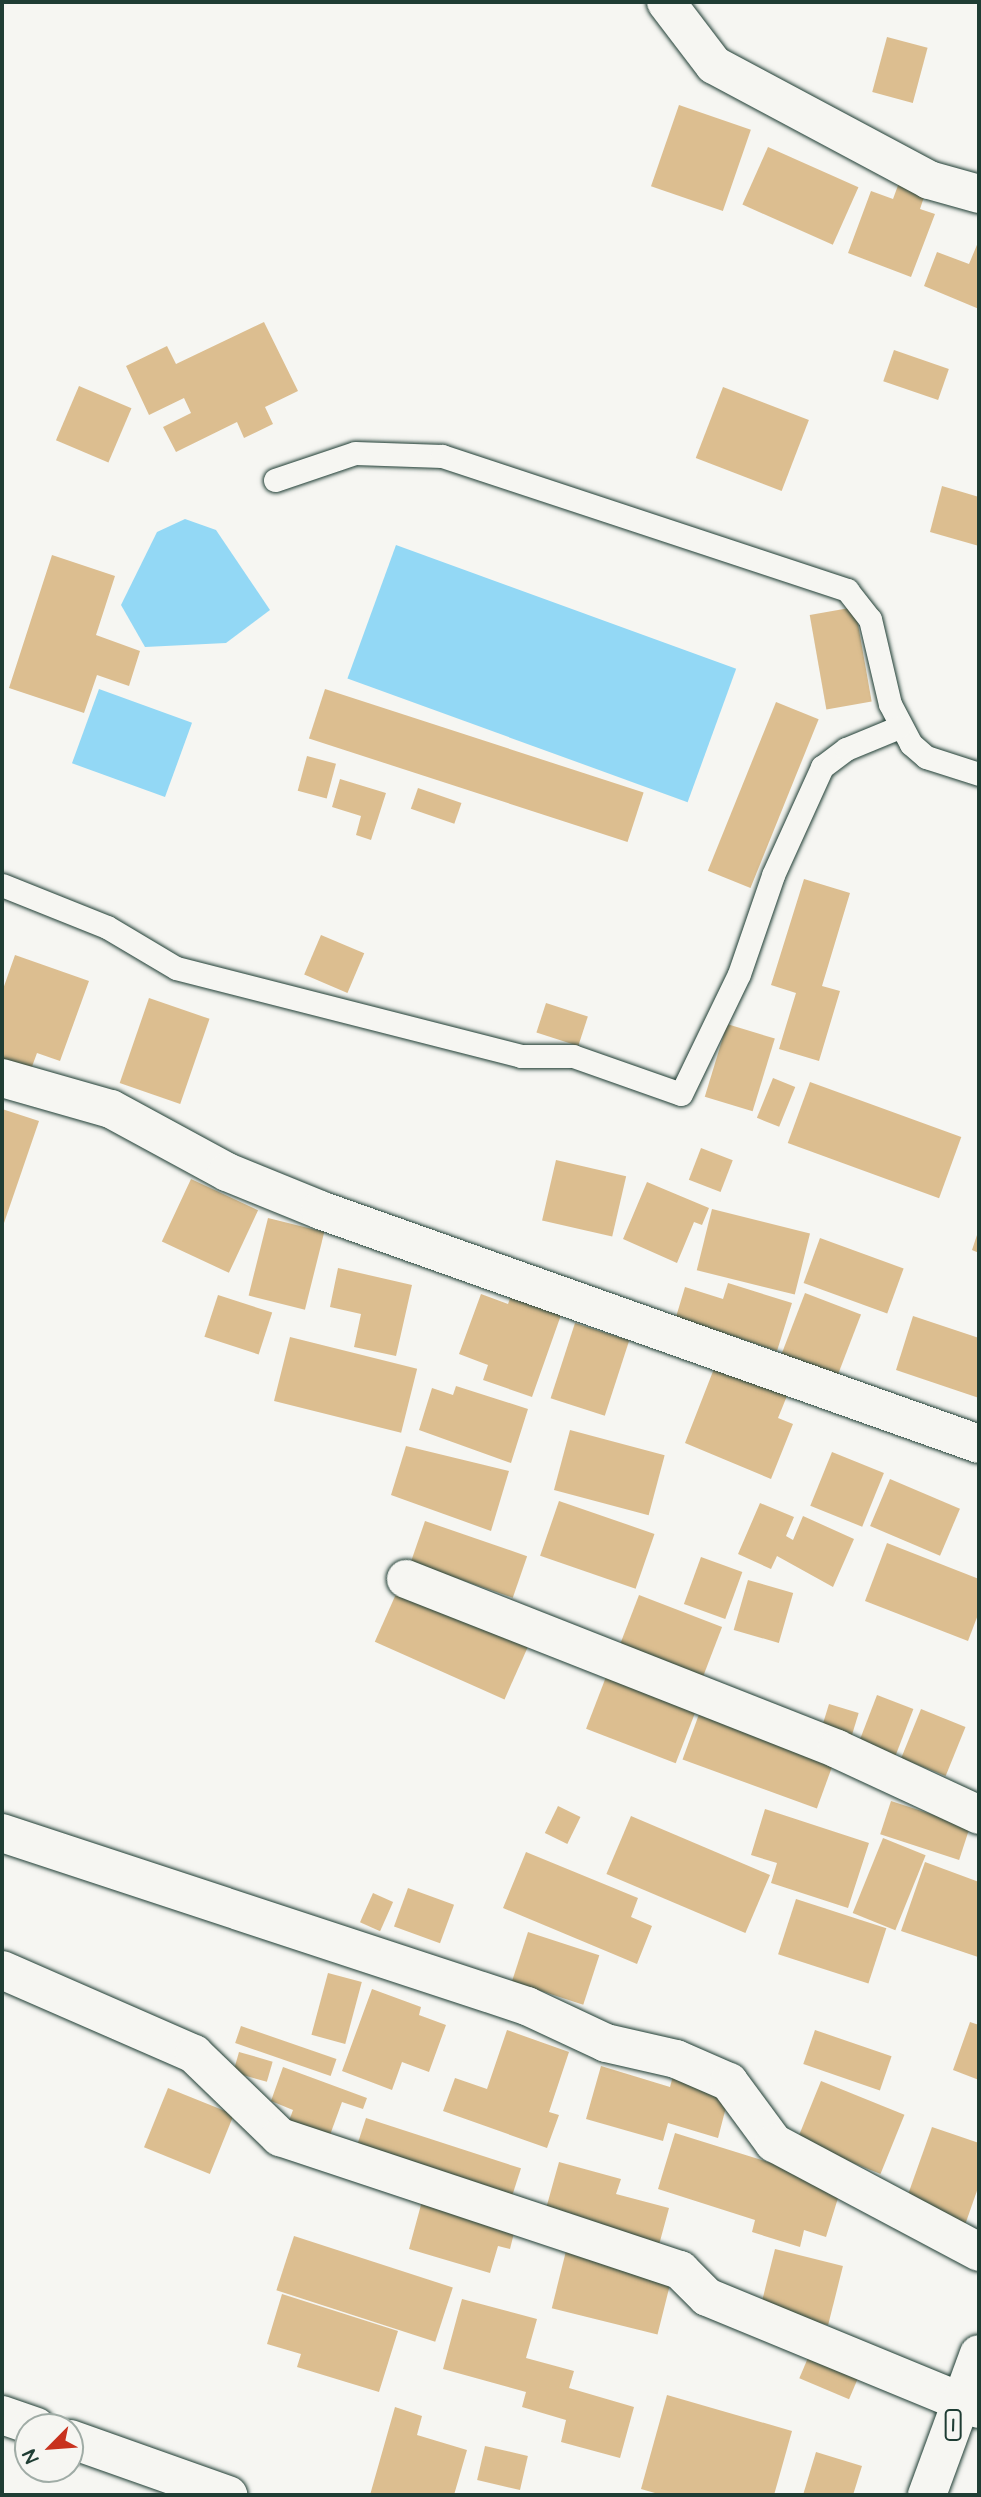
<!DOCTYPE html>
<style>
body{margin:0}
#map{position:relative;width:981px;height:2497px;overflow:hidden;background:#f6f6f2;font-family:"Architects Daughter",sans-serif}
div>[style]{position:absolute}
.water>*{inset:0;background:#93d8f5;transform-origin:0 0}
.building>*{inset:0;background:#dcbe90;transform-origin:0 0}
.roads{filter:drop-shadow(0 0 2px #1f3d34) drop-shadow(0 0 2px #1f3d34)}
.lane>*{height:23px;margin:-11.5px;padding:0 11.5px;transform-origin:11.5px;border-radius:11.5px;background:#f6f6f2}
.street>*{height:38px;margin:-19px;padding:0 19px;transform-origin:19px;border-radius:19px;background:#f6f6f2}
.highway>*{height:38px;margin:-19px;padding:0 19px;transform-origin:19px;border-radius:19px;background:#f6f6f2}
span{translate:-50% -50%;white-space:nowrap;text-align:center;line-height:1.15;-webkit-text-stroke:5px #f6f6f2;paint-order:stroke}
.shield-label span{padding:2px 5px;background:#f6f6f2;border:2px solid;border-radius:5px;-webkit-text-stroke-width:0}
.shield-label{font-size:21px;color:#1f3d34;font-weight:700}
.frame{position:absolute;inset:0;border:4px solid #1f3d34;pointer-events:none}
.north{position:absolute;left:14px;top:2413px;width:70px;height:70px;box-sizing:border-box;background:#f6f6f2;border:2px solid #a0aca6;border-radius:50%;rotate:245deg;font-size:19px;font-weight:700;line-height:28px;text-align:center;color:#1f3d34}
.north::after{content:'';display:block;margin:auto;width:24px;height:32px;background:#c8321e;clip-path:polygon(50% 0,100% 100%,50% 72%,0 100%)}
</style>
<div id="map">
<div class="water">
<i style="clip-path:polygon(185px 519px,216px 530px,270px 610px,226px 643px,145px 647px,121px 605px,157px 532px)"></i>
<i style="left:396px;top:545px;width:362px;height:142px;rotate:20deg"></i>
<i style="left:99px;top:689px;width:99px;height:79px;rotate:20deg"></i>
</div>
<div class="building">
<i style="left:887px;top:37px;width:42px;height:57px;rotate:15deg"></i>
<i style="left:679px;top:105px;width:76px;height:86px;rotate:19deg"></i>
<i style="left:768px;top:147px;width:99px;height:63px;rotate:24deg"></i>
<i style="clip-path:polygon(900px 180px,926px 191px,920px 209px,935px 214px,911px 277px,848px 253px,871px 191px,893px 199px)"></i>
<i style="clip-path:polygon(979px 240px,979px 309px,924px 286px,937px 252px,969px 264px)"></i>
<i style="clip-path:polygon(264px 322px,298px 391px,265px 407px,273px 424px,244px 438px,237px 422px,176px 452px,163px 427px,191px 413px,184px 398px,149px 415px,126px 366px,167px 346px,176px 364px)"></i>
<i style="left:894px;top:350px;width:58px;height:33px;rotate:19deg"></i>
<i style="left:79px;top:386px;width:57px;height:59px;rotate:23deg"></i>
<i style="left:723px;top:387px;width:92px;height:76px;rotate:21deg"></i>
<i style="clip-path:polygon(942px 486px,979px 497px,979px 546px,930px 532px)"></i>
<i style="clip-path:polygon(52px 555px,115px 576px,96px 635px,140px 651px,129px 686px,97px 675px,84px 713px,9px 688px)"></i>
<i style="left:855px;top:607px;width:96px;height:46px;rotate:80deg"></i>
<i style="left:325px;top:689px;width:335px;height:52px;rotate:18deg"></i>
<i style="left:776px;top:702px;width:46px;height:182px;rotate:22deg"></i>
<i style="left:307px;top:756px;width:30px;height:36px;rotate:15deg"></i>
<i style="clip-path:polygon(340px 779px,386px 793px,371px 840px,356px 835px,361px 816px,332px 807px)"></i>
<i style="left:418px;top:788px;width:46px;height:22px;rotate:19deg"></i>
<i style="clip-path:polygon(804px 879px,850px 893px,822px 986px,840px 991px,819px 1061px,779px 1049px,796px 993px,771px 985px)"></i>
<i style="left:321px;top:935px;width:47px;height:43px;rotate:23deg"></i>
<i style="clip-path:polygon(15px 955px,89px 981px,60px 1061px,37px 1053px,30px 1072px,2px 1062px,2px 992px)"></i>
<i style="left:149px;top:998px;width:64px;height:90px;rotate:19deg"></i>
<i style="left:546px;top:1003px;width:44px;height:31px;rotate:18deg"></i>
<i style="left:727px;top:1024px;width:50px;height:76px;rotate:17deg"></i>
<i style="left:773px;top:1078px;width:24px;height:43px;rotate:22deg"></i>
<i style="left:810px;top:1082px;width:161px;height:65px;rotate:20deg"></i>
<i style="clip-path:polygon(2px 1109px,39px 1121px,4px 1223px,2px 1222px)"></i>
<i style="left:701px;top:1148px;width:34px;height:34px;rotate:21deg"></i>
<i style="left:556px;top:1160px;width:72px;height:62px;rotate:13deg"></i>
<i style="left:191px;top:1179px;width:74px;height:69px;rotate:25deg"></i>
<i style="clip-path:polygon(647px 1182px,709px 1208px,702px 1225px,694px 1222px,677px 1263px,623px 1239px)"></i>
<i style="left:712px;top:1209px;width:101px;height:63px;rotate:14deg"></i>
<i style="left:268px;top:1218px;width:58px;height:80px;rotate:14deg"></i>
<i style="clip-path:polygon(979px 1229px,979px 1253px,972px 1250px)"></i>
<i style="left:820px;top:1238px;width:89px;height:48px;rotate:20deg"></i>
<i style="clip-path:polygon(338px 1268px,412px 1285px,396px 1356px,354px 1347px,361px 1314px,330px 1307px)"></i>
<i style="clip-path:polygon(728px 1283px,792px 1303px,777px 1351px,676px 1317px,685px 1287px,723px 1299px)"></i>
<i style="left:805px;top:1293px;width:60px;height:71px;rotate:21deg"></i>
<i style="clip-path:polygon(481px 1294px,508px 1304px,511px 1296px,561px 1315px,532px 1397px,483px 1380px,488px 1365px,459px 1354px)"></i>
<i style="left:218px;top:1295px;width:57px;height:44px;rotate:18deg"></i>
<i style="clip-path:polygon(913px 1316px,979px 1338px,979px 1398px,896px 1370px)"></i>
<i style="left:575px;top:1323px;width:57px;height:79px;rotate:18deg"></i>
<i style="left:290px;top:1337px;width:131px;height:66px;rotate:14deg"></i>
<i style="clip-path:polygon(717px 1361px,789px 1391px,778px 1418px,793px 1424px,771px 1479px,685px 1443px)"></i>
<i style="clip-path:polygon(456px 1386px,528px 1409px,511px 1463px,419px 1430px,432px 1388px,453px 1395px)"></i>
<i style="left:570px;top:1430px;width:98px;height:62px;rotate:15deg"></i>
<i style="clip-path:polygon(406px 1446px,509px 1471px,491px 1531px,391px 1495px)"></i>
<i style="left:832px;top:1452px;width:56px;height:58px;rotate:22deg"></i>
<i style="left:890px;top:1479px;width:76px;height:51px;rotate:23deg"></i>
<i style="left:559px;top:1501px;width:101px;height:58px;rotate:19deg"></i>
<i style="clip-path:polygon(760px 1503px,794px 1517px,786px 1536px,793px 1540px,803px 1516px,854px 1539px,833px 1587px,777px 1556px,771px 1569px,738px 1554px)"></i>
<i style="left:425px;top:1521px;width:108px;height:44px;rotate:19deg"></i>
<i style="clip-path:polygon(887px 1543px,979px 1579px,979px 1612px,968px 1641px,865px 1601px)"></i>
<i style="left:701px;top:1557px;width:44px;height:50px;rotate:20deg"></i>
<i style="left:748px;top:1580px;width:47px;height:52px;rotate:16deg"></i>
<i style="left:400px;top:1585px;width:142px;height:62px;rotate:24deg"></i>
<i style="left:639px;top:1595px;width:89px;height:64px;rotate:21deg"></i>
<i style="left:609px;top:1669px;width:96px;height:64px;rotate:21deg"></i>
<i style="left:877px;top:1695px;width:39px;height:54px;rotate:21deg"></i>
<i style="left:829px;top:1704px;width:31px;height:32px;rotate:17deg"></i>
<i style="left:702px;top:1706px;width:143px;height:57px;rotate:20deg"></i>
<i style="left:921px;top:1709px;width:48px;height:53px;rotate:22deg"></i>
<i style="left:891px;top:1801px;width:83px;height:35px;rotate:18deg"></i>
<i style="left:558px;top:1806px;width:25px;height:30px;rotate:26deg"></i>
<i style="clip-path:polygon(765px 1809px,869px 1843px,848px 1908px,771px 1883px,777px 1863px,751px 1855px)"></i>
<i style="left:631px;top:1816px;width:151px;height:63px;rotate:23deg"></i>
<i style="left:883px;top:1838px;width:46px;height:81px;rotate:22deg"></i>
<i style="clip-path:polygon(526px 1852px,638px 1898px,631px 1917px,652px 1926px,637px 1964px,503px 1908px)"></i>
<i style="clip-path:polygon(925px 1862px,979px 1882px,978px 1957px,901px 1931px)"></i>
<i style="left:408px;top:1888px;width:49px;height:41px;rotate:20deg"></i>
<i style="left:373px;top:1893px;width:22px;height:32px;rotate:24deg"></i>
<i style="left:796px;top:1899px;width:95px;height:58px;rotate:18deg"></i>
<i style="left:528px;top:1932px;width:75px;height:52px;rotate:18deg"></i>
<i style="left:328px;top:1973px;width:35px;height:64px;rotate:15deg"></i>
<i style="clip-path:polygon(372px 1989px,421px 2007px,419px 2015px,446px 2025px,429px 2072px,402px 2062px,392px 2090px,342px 2071px)"></i>
<i style="clip-path:polygon(970px 2022px,979px 2025px,979px 2080px,953px 2070px)"></i>
<i style="left:241px;top:2026px;width:101px;height:18px;rotate:19deg"></i>
<i style="clip-path:polygon(507px 2030px,569px 2052px,549px 2112px,559px 2115px,547px 2148px,443px 2111px,455px 2078px,487px 2089px)"></i>
<i style="left:815px;top:2030px;width:81px;height:36px;rotate:19deg"></i>
<i style="left:239px;top:2052px;width:35px;height:21px;rotate:16deg"></i>
<i style="clip-path:polygon(601px 2066px,670px 2087px,673px 2076px,730px 2092px,718px 2138px,668px 2123px,663px 2141px,586px 2119px)"></i>
<i style="clip-path:polygon(283px 2067px,367px 2098px,363px 2109px,342px 2102px,330px 2135px,289px 2121px,293px 2110px,271px 2101px)"></i>
<i style="left:821px;top:2081px;width:90px;height:64px;rotate:22deg"></i>
<i style="left:168px;top:2088px;width:71px;height:64px;rotate:22deg"></i>
<i style="left:366px;top:2118px;width:163px;height:40px;rotate:18deg"></i>
<i style="clip-path:polygon(932px 2127px,979px 2143px,979px 2185px,965px 2225px,905px 2203px)"></i>
<i style="clip-path:polygon(675px 2133px,842px 2185px,826px 2237px,804px 2230px,800px 2247px,752px 2232px,755px 2220px,658px 2189px)"></i>
<i style="clip-path:polygon(559px 2162px,621px 2179px,616px 2194px,669px 2208px,656px 2256px,542px 2223px)"></i>
<i style="clip-path:polygon(425px 2190px,518px 2217px,510px 2249px,498px 2246px,490px 2273px,409px 2249px)"></i>
<i style="left:294px;top:2236px;width:167px;height:57px;rotate:18deg"></i>
<i style="left:567px;top:2247px;width:109px;height:63px;rotate:14deg"></i>
<i style="left:775px;top:2249px;width:70px;height:61px;rotate:14deg"></i>
<i style="clip-path:polygon(282px 2294px,398px 2331px,379px 2392px,297px 2367px,301px 2354px,267px 2344px)"></i>
<i style="clip-path:polygon(462px 2299px,537px 2319px,526px 2358px,574px 2371px,569px 2388px,634px 2407px,620px 2458px,561px 2442px,566px 2420px,522px 2407px,526px 2392px,443px 2369px)"></i>
<i style="left:813px;top:2346px;width:54px;height:35px;rotate:23deg"></i>
<i style="clip-path:polygon(667px 2395px,792px 2431px,774px 2495px,662px 2495px,641px 2489px)"></i>
<i style="clip-path:polygon(395px 2407px,422px 2416px,417px 2435px,467px 2450px,454px 2495px,370px 2495px)"></i>
<i style="left:485px;top:2446px;width:44px;height:35px;rotate:13deg"></i>
<i style="clip-path:polygon(816px 2452px,862px 2466px,853px 2495px,803px 2495px)"></i>
</div>
<div class="roads">
<div class="lane">
<i style="left:275px;top:480px;width:84px;rotate:-18.6deg"></i>
<i style="left:355px;top:453px;width:87px;rotate:2deg"></i>
<i style="left:442px;top:456px;width:427px;rotate:18.3deg"></i>
<i style="left:847px;top:590px;width:37px;rotate:52deg"></i>
<i style="left:870px;top:619px;width:87px;rotate:76.8deg"></i>
<i style="left:890px;top:704px;width:45px;rotate:62.3deg"></i>
<i style="left:911px;top:744px;width:20px;rotate:41deg"></i>
<i style="left:926px;top:757px;width:56px;rotate:17.8deg"></i>
<i style="left:2px;top:885px;width:113px;rotate:21.8deg"></i>
<i style="left:107px;top:927px;width:80px;rotate:30.7deg"></i>
<i style="left:176px;top:968px;width:356px;rotate:14.3deg"></i>
<i style="left:521px;top:1056px;width:52px"></i>
<i style="left:573px;top:1056px;width:114px;rotate:19.4deg"></i>
<i style="left:681px;top:1094px;width:133px;rotate:-64.2deg"></i>
<i style="left:739px;top:974px;width:105px;rotate:-71deg"></i>
<i style="left:773px;top:875px;width:119px;rotate:-65.6deg"></i>
<i style="left:822px;top:767px;width:30px;rotate:-37deg"></i>
<i style="left:846px;top:749px;width:57px;rotate:-22.5deg"></i>
</div>
<div class="street">
<i style="left:666px;top:2px;width:79px;rotate:52.7deg"></i>
<i style="left:714px;top:65px;width:244px;rotate:28.1deg"></i>
<i style="left:929px;top:180px;width:52px;rotate:15.6deg"></i>
<i style="left:2px;top:1078px;width:113px;rotate:15.9deg"></i>
<i style="left:111px;top:1109px;width:132px;rotate:28.5deg"></i>
<i style="left:227px;top:1172px;width:100px;rotate:22.2deg"></i>
<i style="left:320px;top:1210px;width:699px;rotate:19.55deg"></i>
<i style="left:406px;top:1579px;width:463px;rotate:21.5deg"></i>
<i style="left:837px;top:1749px;width:157px;rotate:24.9deg"></i>
<i style="left:2px;top:1833px;width:553px;rotate:18.24deg"></i>
<i style="left:527px;top:2006px;width:87px;rotate:25.1deg"></i>
<i style="left:606px;top:2043px;width:72px;rotate:12.9deg"></i>
<i style="left:676px;top:2059px;width:58px;rotate:23.5deg"></i>
<i style="left:729px;top:2082px;width:76px;rotate:53.6deg"></i>
<i style="left:774px;top:2143px;width:232px;rotate:28deg"></i>
<i style="left:2px;top:1970px;width:210px;rotate:23.6deg"></i>
<i style="left:194px;top:2054px;width:120px;rotate:44deg"></i>
<i style="left:280px;top:2137px;width:422px;rotate:18.4deg"></i>
<i style="left:680px;top:2270px;width:38px;rotate:45deg"></i>
<i style="left:707px;top:2297px;width:294px;rotate:22.4deg"></i>
<i style="left:2px;top:2415px;width:36px;rotate:19deg"></i>
<i style="left:70px;top:2439px;width:168px;rotate:19.5deg"></i>
</div>
<div class="highway">
<i style="left:927px;top:2495px;width:150px;rotate:-69.8deg"></i>
</div>
</div>
<div class="shield-label">
<span style="left:953px;top:2425px">1</span>
</div>
<div class="frame"></div>
<div class="north">N</div>
</div>
